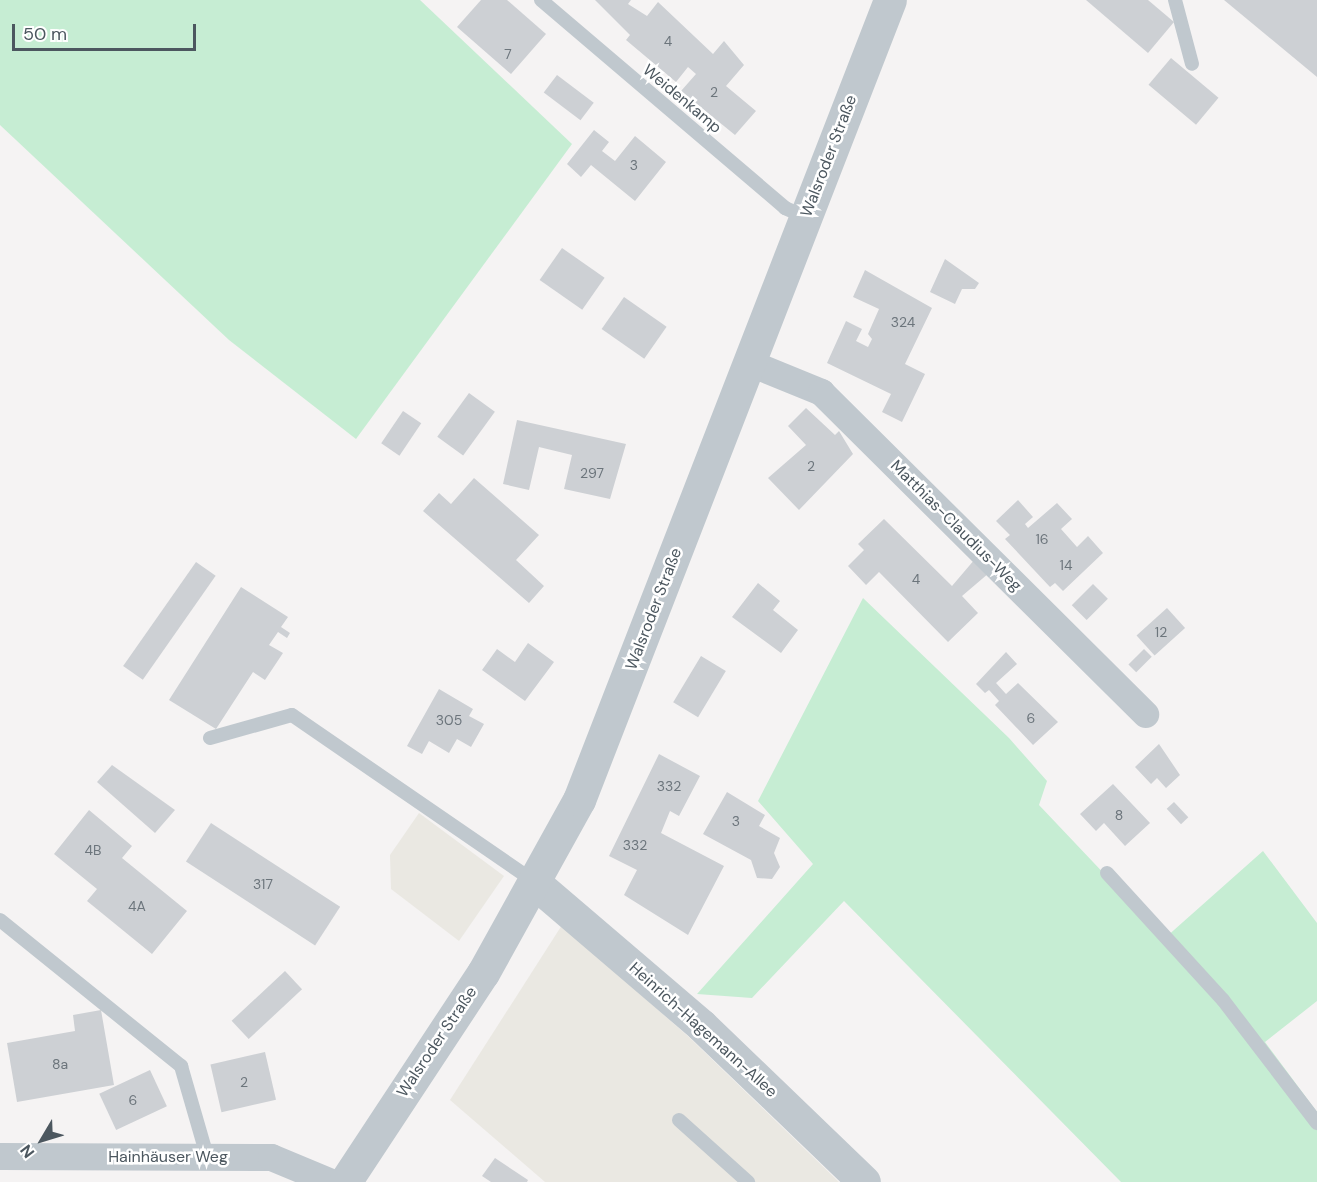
<!DOCTYPE html>
<meta charset="utf-8">
<style>
body{margin:0}
#map{position:relative;width:1317px;height:1182px;overflow:hidden;background:#f5f3f3;font-family:"DM Sans",sans-serif}
div>[style]{position:absolute}
.commercial>*{inset:0;background:#eae8e2}
.green>*{inset:0;background:#c6edd3}
.building>*{inset:0;background:#cdd0d4;transform-origin:0 0}
.service>*{height:14px;margin:-7px;padding:0 7px;transform-origin:7px;border-radius:7px;background:#c0c8ce}
.minor>*{height:27px;margin:-13.5px;padding:0 13.5px;transform-origin:13.5px;border-radius:13.5px;background:#c0c8ce}
.tertiary>*{height:33px;margin:-16.5px;padding:0 16.5px;transform-origin:16.5px;border-radius:16.5px;background:#c0c8ce}
span{translate:-50% -50%;white-space:nowrap;text-align:center;line-height:1.15;-webkit-text-stroke:5px #fff;paint-order:stroke}
.number-label{font-size:14px;color:#6c757c}
.number-label span{-webkit-text-stroke-width:0}
.street-label{font-size:16px;color:#4c575f}
.north{position:absolute;left:12px;top:1110px;width:60px;height:60px;-webkit-text-stroke:4px #fff;paint-order:stroke;rotate:232deg;font-size:16px;font-weight:700;line-height:24px;text-align:center;color:#4c575f}
.north::after{content:'';display:block;margin:auto;width:21px;height:27px;background:#4c575f;clip-path:polygon(50% 0,100% 100%,50% 72%,0 100%)}
.scale{position:absolute;left:12px;top:24px;width:184px;height:27px;box-sizing:border-box;border:3px solid #4c575f;border-top:0;padding-left:8px;font-size:18px;line-height:21px;white-space:nowrap;color:#4c575f;-webkit-text-stroke:4px #fff;paint-order:stroke}
</style>
<div id="map">
<div class="commercial">
<i style="clip-path:polygon(419px 813px,504px 876px,459px 941px,391px 889px,390px 855px)"></i>
<i style="clip-path:polygon(562px 925px,690px 1038px,839px 1182px,545px 1182px,450px 1100px)"></i>
</div>
<div class="green">
<i style="clip-path:polygon(0 0,420px 0,572px 144px,356px 439px,229px 340px,0 125px)"></i>
<i style="clip-path:polygon(863px 598px,1009px 738px,1047px 781px,1039px 805px,1165px 938px,1263px 851px,1317px 923px,1317px 1001px,1265px 1042px,1317px 1112px,1317px 1182px,1121px 1182px,844px 901px,752px 998px,697px 994px,813px 864px,758px 801px)"></i>
</div>
<div class="building">
<i style="clip-path:polygon(481px 0,507px 0,546px 34px,511px 74px,457px 27px)"></i>
<i style="clip-path:polygon(595px 0,631px 0,628px 4px,647px 16px,658px 2px,713px 54px,724px 41px,744px 65px,726px 86px,756px 111px,735px 135px,681px 91px,696px 74px,688px 67px,676px 82px,626px 40px,630px 35px)"></i>
<i style="clip-path:polygon(1086px 0,1148px 0,1174px 22px,1148px 53px)"></i>
<i style="clip-path:polygon(1224px 0,1317px 0,1317px 77px)"></i>
<i style="left:1171px;top:58px;width:62px;height:35px;rotate:40deg"></i>
<i style="left:557px;top:75px;width:46px;height:22px;rotate:37deg"></i>
<i style="clip-path:polygon(594px 130px,609px 142px,602px 151px,615px 161px,635px 136px,666px 162px,635px 201px,591px 165px,581px 177px,567px 164px)"></i>
<i style="left:562px;top:248px;width:52px;height:39px;rotate:35deg"></i>
<i style="clip-path:polygon(945px 259px,979px 283px,975px 289px,962px 289px,955px 304px,930px 292px)"></i>
<i style="clip-path:polygon(865px 270px,932px 308px,905px 364px,925px 374px,902px 422px,882px 412px,891px 394px,827px 363px,846px 321px,862px 329px,856px 341px,868px 347px,872px 339px,868px 334px,879px 309px,853px 297px)"></i>
<i style="left:624px;top:297px;width:52px;height:39px;rotate:35deg"></i>
<i style="left:469px;top:393px;width:32px;height:54px;rotate:36deg"></i>
<i style="clip-path:polygon(806px 408px,835px 435px,839px 431px,853px 454px,799px 510px,768px 478px,806px 445px,788px 426px)"></i>
<i style="left:403px;top:411px;width:22px;height:39px;rotate:34deg"></i>
<i style="clip-path:polygon(517px 420px,626px 444px,610px 499px,564px 489px,572px 455px,539px 447px,529px 490px,503px 484px)"></i>
<i style="clip-path:polygon(474px 478px,539px 535px,516px 560px,544px 586px,529px 603px,423px 511px,439px 493px,451px 504px)"></i>
<i style="clip-path:polygon(1018px 500px,1033px 517px,1025px 524px,1028px 528px,1057px 503px,1072px 519px,1061px 529px,1077px 547px,1088px 536px,1103px 553px,1063px 591px,1055px 583px,1050px 587px,1005px 539px,1010px 535px,996px 521px)"></i>
<i style="clip-path:polygon(884px 519px,952px 586px,975px 559px,989px 573px,962px 596px,978px 613px,948px 642px,879px 572px,866px 585px,848px 566px,864px 550px,858px 544px)"></i>
<i style="left:196px;top:562px;width:24px;height:127px;rotate:35deg"></i>
<i style="clip-path:polygon(758px 583px,780px 601px,773px 610px,798px 630px,781px 653px,732px 617px)"></i>
<i style="left:1093px;top:584px;width:21px;height:30px;rotate:45deg"></i>
<i style="clip-path:polygon(241px 587px,288px 617px,281px 627px,290px 633px,287px 638px,278px 632px,269px 645px,283px 653px,265px 680px,253px 672px,216px 729px,169px 700px)"></i>
<i style="left:1167px;top:608px;width:27px;height:41px;rotate:48deg"></i>
<i style="clip-path:polygon(528px 643px,554px 662px,525px 701px,482px 670px,497px 649px,515px 662px)"></i>
<i style="left:1144px;top:649px;width:11px;height:22px;rotate:45deg"></i>
<i style="clip-path:polygon(1006px 652px,1017px 664px,996px 683px,1006px 694px,1018px 683px,1058px 722px,1033px 745px,995px 705px,999px 701px,989px 690px,985px 693px,976px 684px)"></i>
<i style="left:701px;top:656px;width:29px;height:54px;rotate:31deg"></i>
<i style="clip-path:polygon(439px 689px,473px 709px,469px 716px,484px 724px,471px 747px,457px 739px,449px 753px,429px 741px,422px 754px,407px 746px)"></i>
<i style="clip-path:polygon(1159px 744px,1180px 775px,1166px 788px,1157px 778px,1151px 784px,1135px 767px)"></i>
<i style="clip-path:polygon(659px 754px,700px 776px,679px 816px,670px 811px,661px 833px,724px 866px,688px 935px,624px 895px,637px 870px,609px 856px)"></i>
<i style="clip-path:polygon(112px 765px,175px 810px,155px 833px,97px 782px)"></i>
<i style="clip-path:polygon(1113px 784px,1150px 823px,1125px 846px,1104px 823px,1096px 831px,1080px 814px)"></i>
<i style="clip-path:polygon(727px 792px,765px 815px,759px 826px,780px 838px,774px 853px,780px 867px,772px 879px,757px 878px,751px 860px,703px 834px)"></i>
<i style="left:1174px;top:802px;width:21px;height:10px;rotate:47deg"></i>
<i style="clip-path:polygon(89px 810px,132px 846px,122px 858px,187px 911px,152px 954px,87px 901px,97px 889px,54px 854px)"></i>
<i style="left:211px;top:823px;width:154px;height:46px;rotate:33deg"></i>
<i style="left:285px;top:971px;width:25px;height:73px;rotate:47deg"></i>
<i style="clip-path:polygon(101px 1010px,114px 1085px,17px 1102px,7px 1043px,75px 1031px,73px 1015px)"></i>
<i style="left:265px;top:1052px;width:49px;height:56px;rotate:77deg"></i>
<i style="left:150px;top:1070px;width:40px;height:56px;rotate:65deg"></i>
<i style="clip-path:polygon(495px 1158px,528px 1180px,527px 1182px,491px 1182px,482px 1176px)"></i>
</div>
<div class="service">
<i style="left:541px;top:0;width:321px;rotate:40.4deg"></i>
<i style="left:785px;top:208px;width:22px;rotate:24deg"></i>
<i style="left:1175px;top:0;width:66px;rotate:75.1deg"></i>
<i style="left:210px;top:738px;width:85px;rotate:-15.7deg"></i>
<i style="left:292px;top:715px;width:295px;rotate:34.5deg"></i>
<i style="left:1107px;top:873px;width:172px;rotate:47.6deg"></i>
<i style="left:1223px;top:1000px;width:155px;rotate:52.6deg"></i>
<i style="left:0;top:920px;width:233px;rotate:38.9deg"></i>
<i style="left:181px;top:1066px;width:94px;rotate:73.9deg"></i>
<i style="left:679px;top:1120px;width:93px;rotate:41.9deg"></i>
</div>
<div class="minor">
<i style="left:750px;top:363px;width:77px;rotate:22.2deg"></i>
<i style="left:821px;top:392px;width:457px;rotate:44.8deg"></i>
<i style="left:0;top:1156px;width:271px;rotate:0.2deg"></i>
<i style="left:271px;top:1157px;width:65px;rotate:22.6deg"></i>
</div>
<div class="tertiary">
<i style="left:536px;top:884px;width:217px;rotate:40.5deg"></i>
<i style="left:701px;top:1025px;width:226px;rotate:43.9deg"></i>
<i style="left:345px;top:1182px;width:250px;rotate:-56.6deg"></i>
<i style="left:483px;top:973px;width:198px;rotate:-61deg"></i>
<i style="left:579px;top:800px;width:858px;rotate:-68.76deg"></i>
</div>
<div class="number-label">
<span style="left:668px;top:41px">4</span>
<span style="left:508px;top:54px">7</span>
<span style="left:714px;top:92px">2</span>
<span style="left:634px;top:165px">3</span>
<span style="left:903px;top:322px">324</span>
<span style="left:811px;top:466px">2</span>
<span style="left:592px;top:473px">297</span>
<span style="left:1042px;top:539px">16</span>
<span style="left:1066px;top:565px">14</span>
<span style="left:916px;top:579px">4</span>
<span style="left:1161px;top:632px">12</span>
<span style="left:1031px;top:718px">6</span>
<span style="left:449px;top:720px">305</span>
<span style="left:669px;top:786px">332</span>
<span style="left:1119px;top:815px">8</span>
<span style="left:736px;top:821px">3</span>
<span style="left:635px;top:845px">332</span>
<span style="left:93px;top:850px">4B</span>
<span style="left:263px;top:884px">317</span>
<span style="left:137px;top:906px">4A</span>
<span style="left:60px;top:1064px">8a</span>
<span style="left:244px;top:1082px">2</span>
<span style="left:133px;top:1100px">6</span>
</div>
<div class="street-label">
<span style="left:682px;top:99px;rotate:40deg">Weidenkamp</span>
<span style="left:829px;top:156px;rotate:-69deg">Walsroder Straße</span>
<span style="left:956px;top:526px;rotate:45deg">Matthias-Claudius-Weg</span>
<span style="left:654px;top:609px;rotate:-69deg">Walsroder Straße</span>
<span style="left:703px;top:1030px;rotate:42deg">Heinrich-Hagemann-Allee</span>
<span style="left:437px;top:1042px;rotate:-56deg">Walsroder Straße</span>
<span style="left:168px;top:1157px">Hainhäuser Weg</span>
</div>
<div class="north">N</div>
<div class="scale">50 m</div>
</div>
